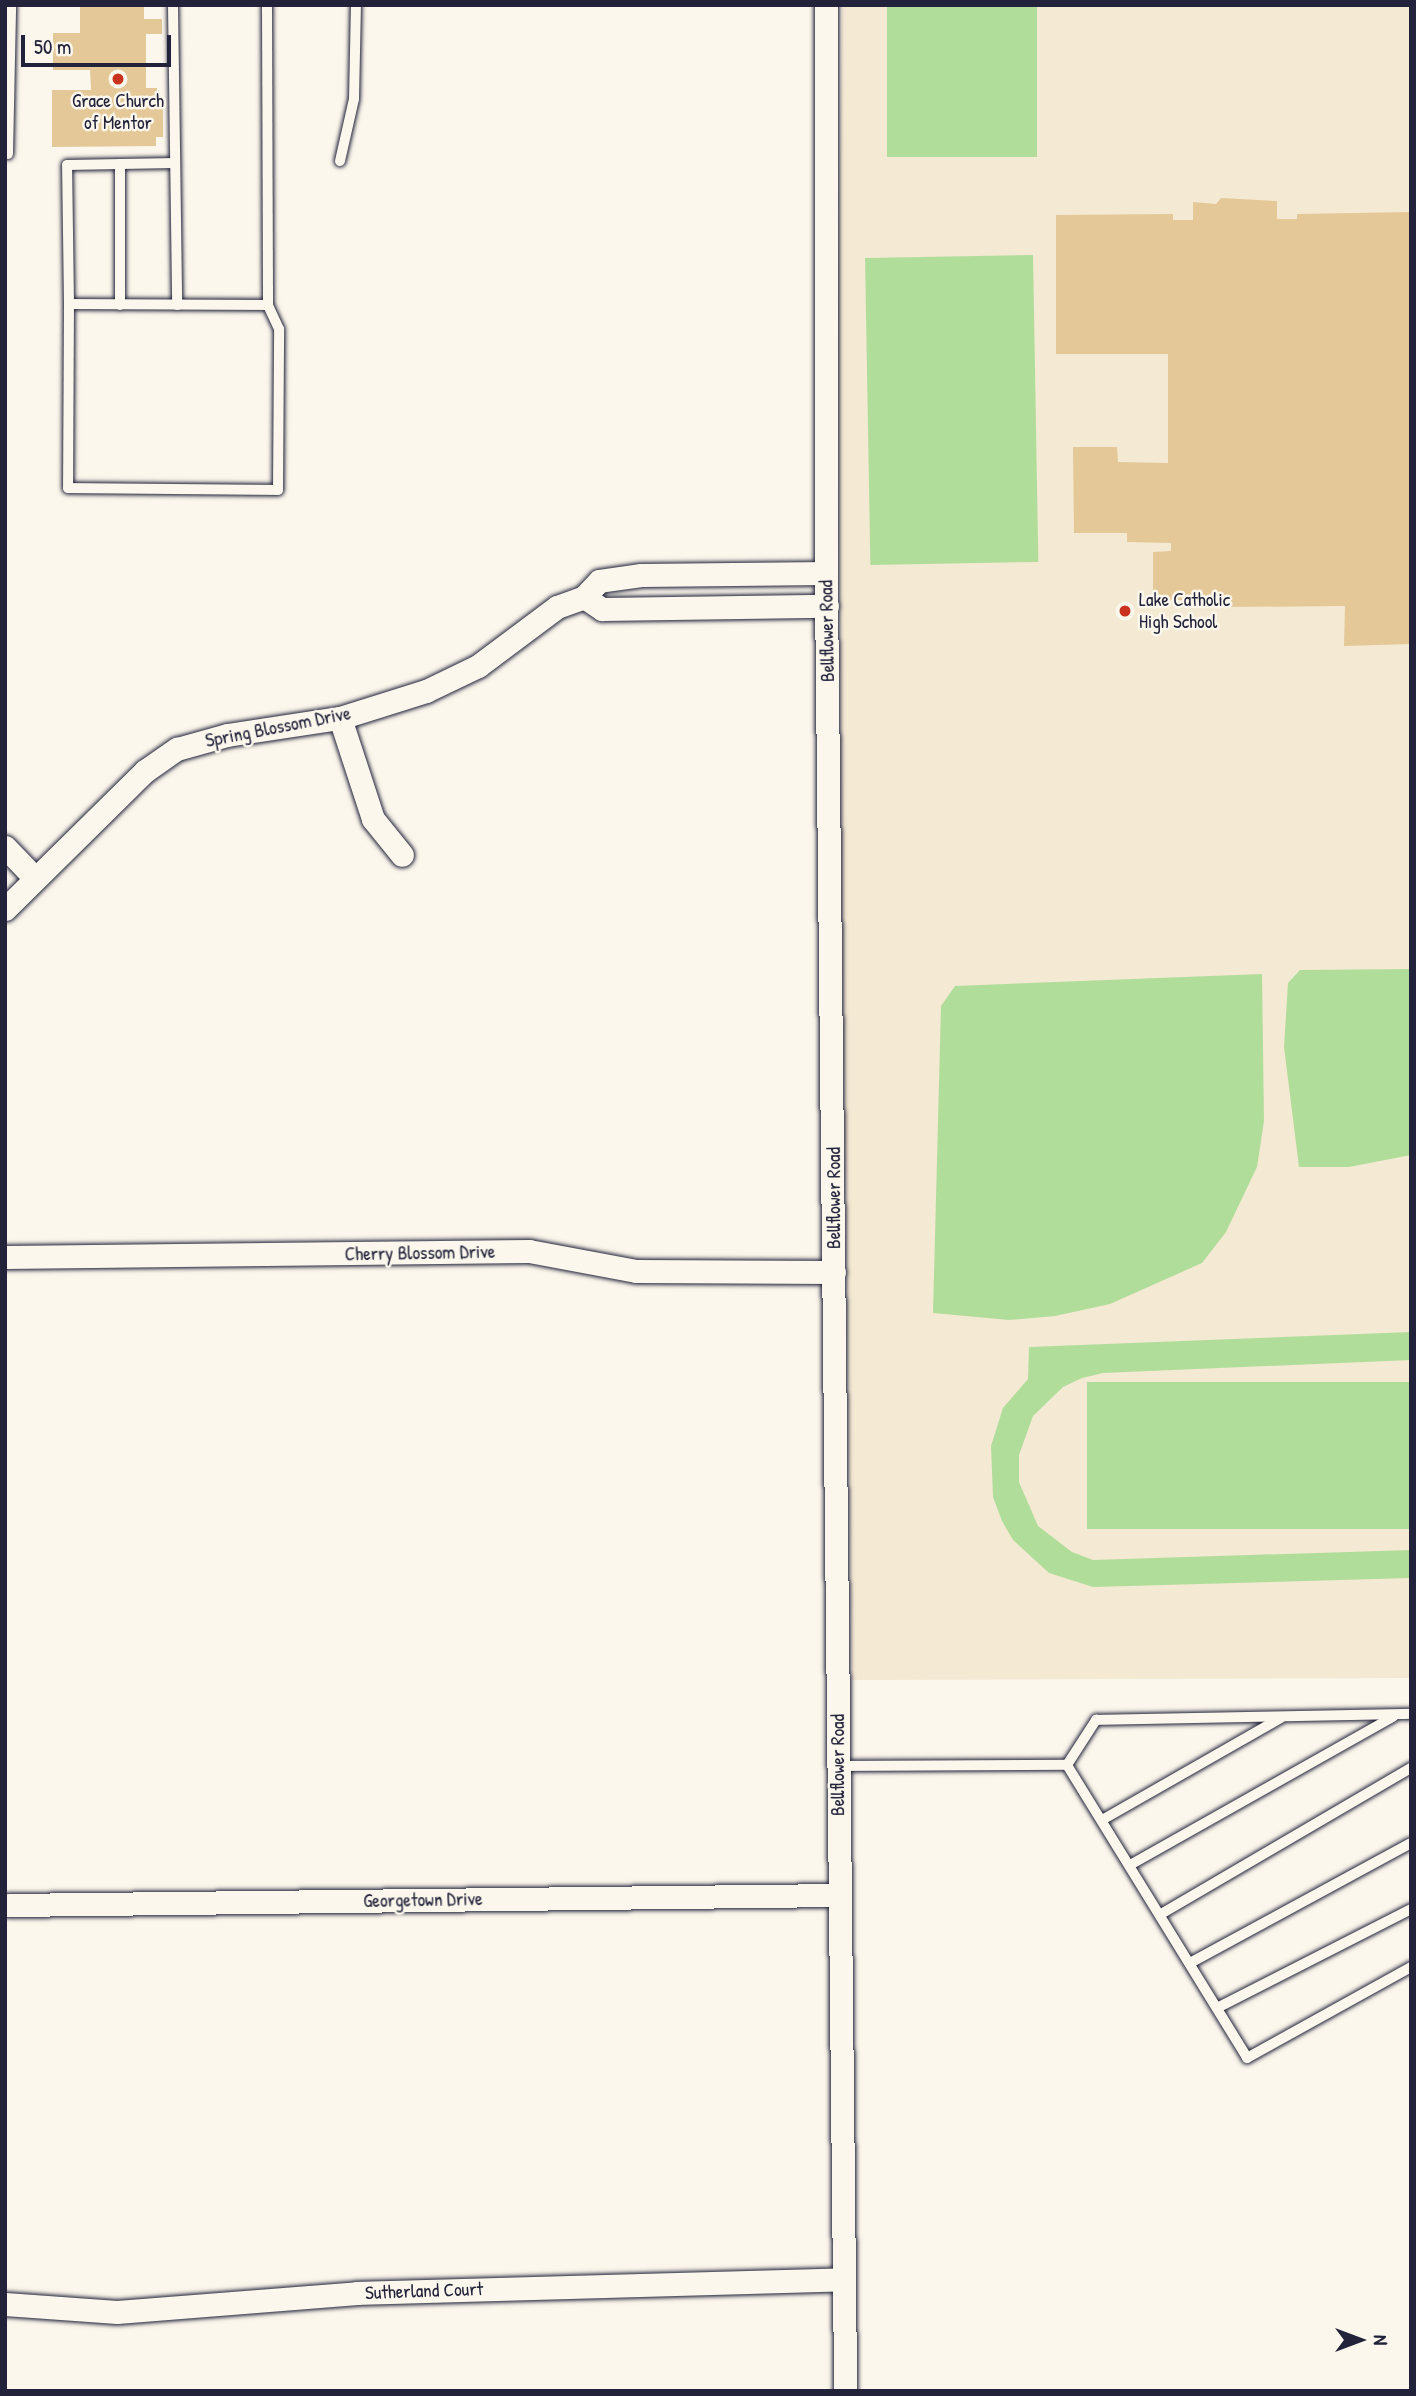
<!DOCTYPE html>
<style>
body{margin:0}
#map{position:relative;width:1416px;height:2396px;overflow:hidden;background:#fbf7ec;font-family:"Patrick Hand",sans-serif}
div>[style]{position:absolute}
.built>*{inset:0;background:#f4e9d3}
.green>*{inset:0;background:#b1dd9b;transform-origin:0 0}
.building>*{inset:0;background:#e4c898}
.roads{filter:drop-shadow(0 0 2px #22223b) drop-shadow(0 0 2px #22223b)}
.lane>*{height:10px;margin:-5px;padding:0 5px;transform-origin:5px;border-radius:5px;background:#fbf7ec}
.street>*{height:23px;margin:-11.5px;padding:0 11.5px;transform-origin:11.5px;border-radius:11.5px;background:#fbf7ec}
.dots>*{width:19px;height:19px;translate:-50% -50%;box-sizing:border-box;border:4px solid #fbf7ec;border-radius:50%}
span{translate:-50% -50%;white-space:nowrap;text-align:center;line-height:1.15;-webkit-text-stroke:5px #fbf7ec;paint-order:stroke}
.poi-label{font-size:19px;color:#22223b}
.left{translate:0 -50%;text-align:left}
.street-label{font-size:19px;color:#22223b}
.frame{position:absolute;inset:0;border:7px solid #22223b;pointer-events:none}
.north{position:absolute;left:1325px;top:2305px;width:70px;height:70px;-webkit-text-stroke:5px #fbf7ec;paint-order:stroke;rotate:90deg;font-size:19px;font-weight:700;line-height:28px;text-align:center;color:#22223b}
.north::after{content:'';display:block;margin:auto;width:24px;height:32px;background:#22223b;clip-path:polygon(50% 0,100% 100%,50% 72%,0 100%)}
.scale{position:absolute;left:21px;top:35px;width:150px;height:32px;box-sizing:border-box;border:4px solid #22223b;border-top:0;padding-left:9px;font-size:21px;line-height:24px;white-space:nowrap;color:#22223b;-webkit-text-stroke:5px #fbf7ec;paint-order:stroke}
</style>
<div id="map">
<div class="built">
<i style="clip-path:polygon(842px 5px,1411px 5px,1411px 1678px,852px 1680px,842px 910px,838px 311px)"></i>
</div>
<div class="green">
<i style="left:887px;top:5px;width:150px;height:152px"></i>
<i style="left:1033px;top:255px;width:307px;height:168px;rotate:89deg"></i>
<i style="clip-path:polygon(1411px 969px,1411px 1155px,1349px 1167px,1299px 1167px,1284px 1047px,1288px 983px,1300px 970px)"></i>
<i style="clip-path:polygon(1262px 974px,1264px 1121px,1257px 1167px,1226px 1232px,1202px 1263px,1110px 1304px,1055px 1316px,1009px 1320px,933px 1313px,941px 1006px,955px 986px)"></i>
<i style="clip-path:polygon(1411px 1332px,1411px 1360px,1103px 1373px,1082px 1378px,1063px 1387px,1033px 1416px,1019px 1455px,1019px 1482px,1038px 1526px,1072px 1552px,1093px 1560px,1411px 1550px,1411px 1578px,1093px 1587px,1049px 1573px,1013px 1540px,1002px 1521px,993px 1497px,991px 1446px,1003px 1408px,1028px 1379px,1029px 1347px)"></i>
<i style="left:1411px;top:1382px;width:147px;height:324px;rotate:90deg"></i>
</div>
<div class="building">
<i style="clip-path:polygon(80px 5px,144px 5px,144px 19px,162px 19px,162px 34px,146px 34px,146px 88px,157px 88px,157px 106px,163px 106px,163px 137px,156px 137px,156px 146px,52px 147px,52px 90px,91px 90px,90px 70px,53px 70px,53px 33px,80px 33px)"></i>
<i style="clip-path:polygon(1221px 198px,1277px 201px,1277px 219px,1297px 219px,1297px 214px,1411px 212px,1411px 644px,1344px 646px,1345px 606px,1226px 607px,1226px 600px,1153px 600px,1153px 552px,1171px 551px,1171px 543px,1127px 542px,1127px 533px,1074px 533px,1073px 447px,1117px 447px,1118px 462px,1168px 463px,1168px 354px,1056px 354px,1056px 215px,1173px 214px,1173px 220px,1193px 220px,1193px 202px,1216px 204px)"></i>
</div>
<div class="roads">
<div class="lane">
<i style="left:173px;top:5px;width:300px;rotate:89.2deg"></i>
<i style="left:267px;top:5px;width:300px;rotate:89.8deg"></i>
<i style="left:268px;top:305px;width:199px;rotate:-179.7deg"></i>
<i style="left:69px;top:304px;width:184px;rotate:90.3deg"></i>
<i style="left:68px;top:488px;width:210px;rotate:0.5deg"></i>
<i style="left:278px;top:490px;width:161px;rotate:-89.6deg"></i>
<i style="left:279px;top:329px;width:26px;rotate:-115deg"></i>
<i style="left:8px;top:154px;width:149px;rotate:-88.8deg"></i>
<i style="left:340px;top:161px;width:64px;rotate:-77.3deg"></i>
<i style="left:354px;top:99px;width:94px;rotate:-88.8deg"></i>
<i style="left:120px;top:164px;width:141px;rotate:90deg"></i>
<i style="left:69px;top:304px;width:139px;rotate:-90.8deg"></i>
<i style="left:67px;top:165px;width:108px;rotate:-1.1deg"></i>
<i style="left:1067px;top:1765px;width:344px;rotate:58.4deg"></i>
<i style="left:1247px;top:2058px;width:188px;rotate:-29deg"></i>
<i style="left:1067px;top:1765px;width:54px;rotate:-57.2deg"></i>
<i style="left:1096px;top:1720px;width:315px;rotate:-1.1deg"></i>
<i style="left:838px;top:1766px;width:229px;rotate:-0.3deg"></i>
<i style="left:1102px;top:1820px;width:206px;rotate:-29.7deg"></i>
<i style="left:1130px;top:1865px;width:302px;rotate:-29.4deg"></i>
<i style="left:1161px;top:1914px;width:290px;rotate:-30.3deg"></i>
<i style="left:1190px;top:1963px;width:251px;rotate:-28.5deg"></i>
<i style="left:1217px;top:2008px;width:218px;rotate:-27deg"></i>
</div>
<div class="street">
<i style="left:826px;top:5px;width:587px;rotate:90deg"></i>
<i style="left:826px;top:592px;width:1799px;rotate:89.39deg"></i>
<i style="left:826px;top:573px;width:185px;rotate:179.4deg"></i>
<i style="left:641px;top:575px;width:42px;rotate:171.9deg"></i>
<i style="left:599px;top:581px;width:22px;rotate:133deg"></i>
<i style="left:584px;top:597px;width:22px;rotate:34deg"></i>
<i style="left:602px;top:609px;width:225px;rotate:-0.8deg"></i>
<i style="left:340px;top:718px;width:106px;rotate:71.9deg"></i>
<i style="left:373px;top:819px;width:46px;rotate:51.1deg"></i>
<i style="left:5px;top:847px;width:42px;rotate:46deg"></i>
<i style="left:5px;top:909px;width:197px;rotate:-44.6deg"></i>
<i style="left:145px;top:771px;width:39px;rotate:-35deg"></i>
<i style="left:177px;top:749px;width:52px;rotate:-15.6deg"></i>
<i style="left:227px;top:735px;width:114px;rotate:-8.6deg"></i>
<i style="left:340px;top:718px;width:90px;rotate:-17.4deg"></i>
<i style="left:426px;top:691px;width:58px;rotate:-25.7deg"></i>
<i style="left:478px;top:666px;width:99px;rotate:-36.8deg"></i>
<i style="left:557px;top:607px;width:29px;rotate:-20deg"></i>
<i style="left:5px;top:1257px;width:524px;rotate:-0.66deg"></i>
<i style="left:529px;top:1251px;width:109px;rotate:10.6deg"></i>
<i style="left:636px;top:1271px;width:198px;rotate:0.3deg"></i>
<i style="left:9px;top:1905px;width:828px;rotate:-0.69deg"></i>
<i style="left:5px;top:2304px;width:112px;rotate:4.1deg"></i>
<i style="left:117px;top:2312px;width:241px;rotate:-4.5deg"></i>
<i style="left:357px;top:2293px;width:487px;rotate:-1.6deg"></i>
</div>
</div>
<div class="dots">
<i style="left:118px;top:79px;background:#c8321e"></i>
<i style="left:1125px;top:611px;background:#c8321e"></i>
</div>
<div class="poi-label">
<span style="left:118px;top:112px">Grace Church<br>of Mentor</span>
<span class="left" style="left:1139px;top:611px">Lake Catholic<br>High School</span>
</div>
<div class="street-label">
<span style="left:827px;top:631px;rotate:-91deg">Bellflower Road</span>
<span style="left:278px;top:727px;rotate:-11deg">Spring Blossom Drive</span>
<span style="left:834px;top:1198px;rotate:-90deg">Bellflower Road</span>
<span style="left:420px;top:1253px;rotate:-1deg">Cherry Blossom Drive</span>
<span style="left:838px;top:1765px;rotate:-90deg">Bellflower Road</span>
<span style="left:423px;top:1900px;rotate:-1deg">Georgetown Drive</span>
<span style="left:424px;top:2291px;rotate:-2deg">Sutherland Court</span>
</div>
<div class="frame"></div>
<div class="north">N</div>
<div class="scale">50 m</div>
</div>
